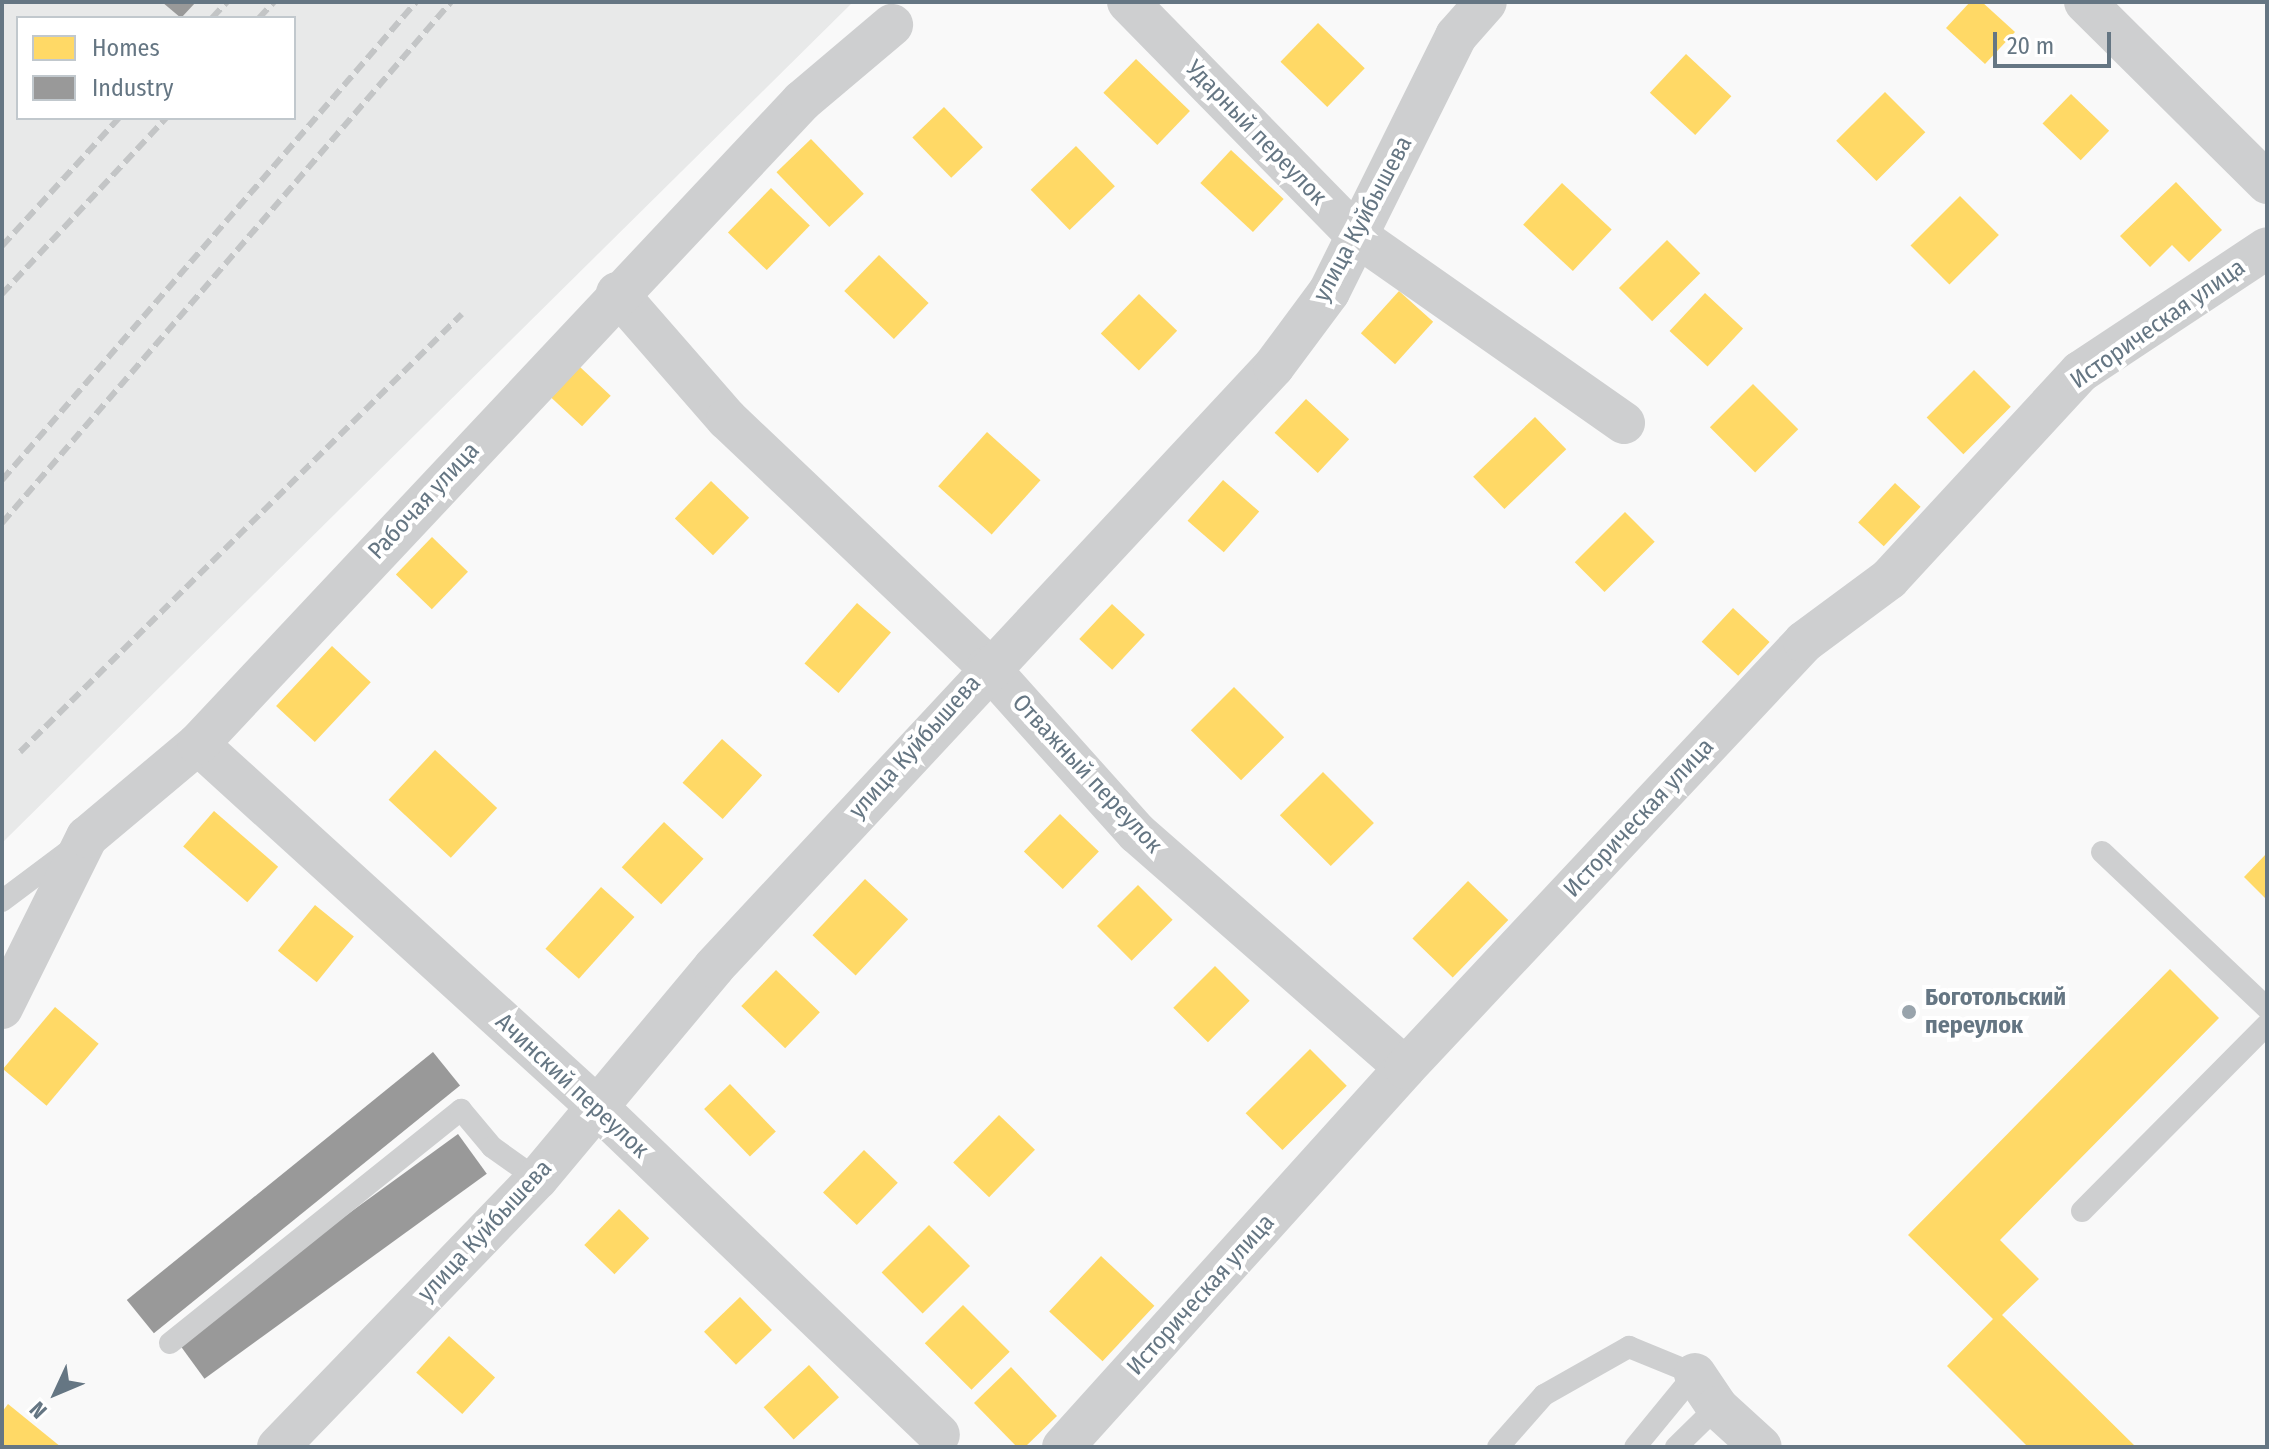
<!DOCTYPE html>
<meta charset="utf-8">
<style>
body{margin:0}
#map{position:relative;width:2269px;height:1449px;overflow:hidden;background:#f9f9f9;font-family:"Fira Sans Condensed",sans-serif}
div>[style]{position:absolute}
.built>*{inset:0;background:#e8e9e9}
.homes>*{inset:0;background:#ffd966;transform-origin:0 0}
.industry>*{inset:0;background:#999;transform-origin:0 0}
.service>*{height:22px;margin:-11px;padding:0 11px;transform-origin:11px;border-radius:11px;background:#cecfd0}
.minor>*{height:42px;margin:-21px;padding:0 21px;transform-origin:21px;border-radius:21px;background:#cecfd0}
.rail>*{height:6px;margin-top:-3px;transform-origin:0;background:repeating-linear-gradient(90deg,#c3c5c6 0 12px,transparent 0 18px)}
.dots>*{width:22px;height:22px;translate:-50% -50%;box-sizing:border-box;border:4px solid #fff;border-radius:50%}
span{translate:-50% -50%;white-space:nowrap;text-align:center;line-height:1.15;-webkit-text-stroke:8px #fff;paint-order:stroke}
.street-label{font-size:24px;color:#657683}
.poi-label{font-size:24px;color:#657683;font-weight:700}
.left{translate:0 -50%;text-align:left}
.frame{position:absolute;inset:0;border:4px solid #657683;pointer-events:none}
.legend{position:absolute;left:16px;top:16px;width:280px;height:104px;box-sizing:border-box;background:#fff;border:2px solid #c1c8cd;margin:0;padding:10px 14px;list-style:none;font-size:24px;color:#657683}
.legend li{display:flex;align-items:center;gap:16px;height:40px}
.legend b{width:40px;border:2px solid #c1c8cd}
.north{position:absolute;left:16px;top:1353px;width:80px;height:80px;-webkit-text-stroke:6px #fff;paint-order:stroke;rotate:226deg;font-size:22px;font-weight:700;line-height:32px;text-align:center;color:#657683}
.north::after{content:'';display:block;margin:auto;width:28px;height:36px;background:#657683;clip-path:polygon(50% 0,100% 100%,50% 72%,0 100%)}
.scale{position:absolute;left:1993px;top:32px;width:118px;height:36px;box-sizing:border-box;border:4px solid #657683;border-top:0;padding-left:10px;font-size:24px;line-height:28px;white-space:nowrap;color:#657683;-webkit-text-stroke:6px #fff;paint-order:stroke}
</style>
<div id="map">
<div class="built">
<i style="clip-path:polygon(evenodd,2px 2px,853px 2px,2px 843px,2px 2px,18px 18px,294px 18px,294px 118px,18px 118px,18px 18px)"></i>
</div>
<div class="homes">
<i style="clip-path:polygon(1970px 2px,1982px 2px,2015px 32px,1985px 64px,1946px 28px)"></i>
<i style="left:1318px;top:23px;width:65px;height:54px;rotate:44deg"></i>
<i style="left:1686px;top:54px;width:62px;height:53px;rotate:43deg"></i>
<i style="left:1136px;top:59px;width:75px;height:47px;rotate:44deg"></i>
<i style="left:1885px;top:92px;width:57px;height:69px;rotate:45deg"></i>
<i style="left:2071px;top:94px;width:53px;height:41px;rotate:44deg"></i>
<i style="left:944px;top:107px;width:56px;height:44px;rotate:46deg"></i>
<i style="left:811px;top:139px;width:76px;height:48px;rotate:46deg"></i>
<i style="left:1076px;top:146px;width:56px;height:63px;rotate:46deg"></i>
<i style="left:1231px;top:150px;width:72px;height:45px;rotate:43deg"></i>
<i style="clip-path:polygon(2176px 182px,2222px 230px,2189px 262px,2172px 245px,2150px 267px,2120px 236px)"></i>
<i style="left:1562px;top:183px;width:68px;height:57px;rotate:43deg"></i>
<i style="left:771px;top:188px;width:54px;height:62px;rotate:44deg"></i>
<i style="left:1960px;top:196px;width:55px;height:70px;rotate:45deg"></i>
<i style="left:1667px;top:240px;width:47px;height:68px;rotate:45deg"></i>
<i style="left:879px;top:255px;width:69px;height:50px;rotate:44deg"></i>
<i style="left:1399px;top:291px;width:46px;height:57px;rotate:42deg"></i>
<i style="left:1705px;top:293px;width:52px;height:52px;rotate:43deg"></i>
<i style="left:1139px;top:294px;width:53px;height:55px;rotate:44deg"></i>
<i style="left:580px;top:367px;width:42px;height:42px;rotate:43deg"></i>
<i style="left:1974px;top:370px;width:52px;height:67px;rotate:45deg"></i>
<i style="left:1753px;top:384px;width:64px;height:61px;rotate:45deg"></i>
<i style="left:1306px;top:399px;width:59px;height:46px;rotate:43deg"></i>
<i style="left:1535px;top:417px;width:45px;height:86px;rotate:46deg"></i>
<i style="left:987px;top:432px;width:72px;height:73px;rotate:42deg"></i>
<i style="left:1223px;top:480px;width:48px;height:54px;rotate:41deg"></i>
<i style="left:711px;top:481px;width:53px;height:52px;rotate:44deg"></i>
<i style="left:1895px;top:483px;width:35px;height:54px;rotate:43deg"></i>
<i style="left:1625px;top:512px;width:42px;height:71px;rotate:45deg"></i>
<i style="left:432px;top:537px;width:50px;height:52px;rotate:44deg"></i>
<i style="left:857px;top:603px;width:45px;height:80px;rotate:41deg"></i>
<i style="left:1112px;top:604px;width:45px;height:48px;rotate:43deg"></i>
<i style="left:1733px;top:608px;width:50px;height:46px;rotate:43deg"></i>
<i style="left:332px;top:646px;width:53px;height:82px;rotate:43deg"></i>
<i style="left:1234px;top:687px;width:71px;height:61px;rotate:45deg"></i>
<i style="left:722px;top:739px;width:54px;height:59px;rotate:42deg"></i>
<i style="left:435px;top:750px;width:85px;height:68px;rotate:43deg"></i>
<i style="left:1323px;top:772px;width:72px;height:61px;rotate:45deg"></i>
<i style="left:214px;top:811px;width:85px;height:47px;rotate:41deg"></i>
<i style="left:1060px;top:814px;width:54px;height:52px;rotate:44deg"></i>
<i style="left:664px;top:822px;width:54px;height:62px;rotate:43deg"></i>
<i style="clip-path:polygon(2267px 853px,2267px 900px,2244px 877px)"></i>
<i style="left:865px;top:879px;width:59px;height:77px;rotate:43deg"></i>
<i style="left:1468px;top:881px;width:56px;height:80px;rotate:44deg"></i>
<i style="left:1138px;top:885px;width:49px;height:58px;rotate:45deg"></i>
<i style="left:601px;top:887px;width:45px;height:83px;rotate:42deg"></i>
<i style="left:315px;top:905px;width:50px;height:59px;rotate:39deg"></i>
<i style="left:1215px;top:966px;width:49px;height:59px;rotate:45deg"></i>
<i style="clip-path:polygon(2170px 969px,2219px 1018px,2000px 1240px,2039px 1279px,2002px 1315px,2136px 1447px,2028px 1447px,1947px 1366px,1993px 1319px,1908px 1235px)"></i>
<i style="left:776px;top:970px;width:61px;height:50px;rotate:44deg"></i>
<i style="left:55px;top:1007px;width:57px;height:81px;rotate:40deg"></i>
<i style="left:1310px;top:1049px;width:52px;height:91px;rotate:45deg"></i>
<i style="left:730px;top:1084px;width:66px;height:36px;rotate:46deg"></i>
<i style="left:999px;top:1115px;width:50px;height:66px;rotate:44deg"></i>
<i style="left:864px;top:1150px;width:47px;height:59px;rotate:44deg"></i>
<i style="left:619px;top:1209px;width:42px;height:50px;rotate:44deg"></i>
<i style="left:929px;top:1225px;width:58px;height:67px;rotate:45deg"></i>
<i style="left:1101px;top:1256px;width:73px;height:76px;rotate:43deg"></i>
<i style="left:740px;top:1297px;width:46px;height:50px;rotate:46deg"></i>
<i style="left:963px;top:1305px;width:66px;height:54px;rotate:45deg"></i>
<i style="left:449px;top:1336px;width:62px;height:49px;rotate:42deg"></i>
<i style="left:809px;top:1365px;width:44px;height:62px;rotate:47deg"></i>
<i style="clip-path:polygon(1011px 1367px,1057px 1416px,1025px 1447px,1017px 1447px,974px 1403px)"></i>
<i style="clip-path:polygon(8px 1404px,61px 1447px,2px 1447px,2px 1412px)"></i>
</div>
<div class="industry">
<i style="clip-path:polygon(162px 2px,196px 2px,181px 18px)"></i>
<i style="left:433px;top:1052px;width:43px;height:394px;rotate:51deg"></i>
<i style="left:458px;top:1134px;width:49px;height:349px;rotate:54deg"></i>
</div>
<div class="service">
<i style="left:2102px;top:852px;width:227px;rotate:43.4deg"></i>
<i style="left:2px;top:901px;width:90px;rotate:-36.9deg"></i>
<i style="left:2082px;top:1211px;width:262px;rotate:-45.2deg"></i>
<i style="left:170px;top:1343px;width:373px;rotate:-38.7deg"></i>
<i style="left:461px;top:1110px;width:48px;rotate:50deg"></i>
<i style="left:492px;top:1147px;width:55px;rotate:35.4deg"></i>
<i style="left:1498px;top:1447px;width:69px;rotate:-48.5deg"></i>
<i style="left:1544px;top:1395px;width:98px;rotate:-29.5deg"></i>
<i style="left:1629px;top:1347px;width:71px;rotate:22.2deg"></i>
<i style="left:1695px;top:1374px;width:94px;rotate:129.4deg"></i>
<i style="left:1676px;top:1447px;width:57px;rotate:-44.3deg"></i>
</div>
<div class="minor">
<i style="left:1128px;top:2px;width:327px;rotate:45.6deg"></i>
<i style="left:1357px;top:236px;width:326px;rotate:35deg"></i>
<i style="left:2085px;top:2px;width:257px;rotate:44.8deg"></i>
<i style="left:617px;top:293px;width:167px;rotate:48.9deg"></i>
<i style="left:727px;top:419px;width:360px;rotate:43.5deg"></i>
<i style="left:988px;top:667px;width:223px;rotate:48.1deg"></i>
<i style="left:1137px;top:833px;width:356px;rotate:41.2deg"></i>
<i style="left:198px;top:744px;width:538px;rotate:42.29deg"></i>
<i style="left:596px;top:1106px;width:475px;rotate:43.8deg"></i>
<i style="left:2px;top:1008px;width:191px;rotate:-63.6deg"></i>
<i style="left:87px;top:837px;width:145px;rotate:-40deg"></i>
<i style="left:198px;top:744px;width:882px;rotate:-46.79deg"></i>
<i style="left:802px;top:101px;width:118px;rotate:-40.2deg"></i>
<i style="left:1695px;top:1374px;width:40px;rotate:56deg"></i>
<i style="left:1717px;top:1407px;width:59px;rotate:42.3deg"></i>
<i style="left:278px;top:1447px;width:373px;rotate:-46deg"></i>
<i style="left:537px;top:1179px;width:276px;rotate:-50.1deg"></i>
<i style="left:714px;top:967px;width:821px;rotate:-47.02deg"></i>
<i style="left:1274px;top:366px;width:92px;rotate:-53.4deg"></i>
<i style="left:1329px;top:292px;width:286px;rotate:-63.6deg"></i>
<i style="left:1456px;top:36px;width:45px;rotate:-48.6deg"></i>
<i style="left:1063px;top:1447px;width:510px;rotate:-47.94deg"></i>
<i style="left:1405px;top:1068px;width:584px;rotate:-46.87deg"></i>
<i style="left:1804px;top:642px;width:106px;rotate:-36.5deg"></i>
<i style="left:1889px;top:579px;width:282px;rotate:-47.3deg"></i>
<i style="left:2080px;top:372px;width:224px;rotate:-33.5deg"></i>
</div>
<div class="rail">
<i style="left:212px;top:18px;width:22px;rotate:-47deg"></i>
<i style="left:259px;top:18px;width:22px;rotate:-47deg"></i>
<i style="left:2px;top:246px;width:173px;rotate:-47.6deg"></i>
<i style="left:2px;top:294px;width:241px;rotate:-47deg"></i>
<i style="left:2px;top:480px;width:632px;rotate:-49.1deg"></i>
<i style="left:2px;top:523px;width:688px;rotate:-49.25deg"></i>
<i style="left:20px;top:752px;width:622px;rotate:-44.74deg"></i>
</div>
<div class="dots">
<i style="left:1909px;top:1012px;background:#99a4ac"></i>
</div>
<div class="street-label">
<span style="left:1256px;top:133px;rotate:46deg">Ударный переулок</span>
<span style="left:1363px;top:219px;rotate:-62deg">улица Куйбышева</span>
<span style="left:2158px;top:324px;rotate:-35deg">Историческая улица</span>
<span style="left:424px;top:501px;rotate:-47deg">Рабочая улица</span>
<span style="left:915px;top:747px;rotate:-48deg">улица Куйбышева</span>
<span style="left:1087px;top:774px;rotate:47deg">Отважный переулок</span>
<span style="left:1639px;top:818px;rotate:-47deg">Историческая улица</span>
<span style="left:572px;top:1086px;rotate:43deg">Ачинский переулок</span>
<span style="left:485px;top:1231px;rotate:-47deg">улица Куйбышева</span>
<span style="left:1201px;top:1295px;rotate:-48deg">Историческая улица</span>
</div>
<div class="poi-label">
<span class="left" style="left:1925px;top:1012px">Боготольский<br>переулок</span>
</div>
<div class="frame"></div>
<ul class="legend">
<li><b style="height:22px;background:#ffd966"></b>Homes</li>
<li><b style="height:22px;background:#999"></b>Industry</li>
</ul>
<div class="north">N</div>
<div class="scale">20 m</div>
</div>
